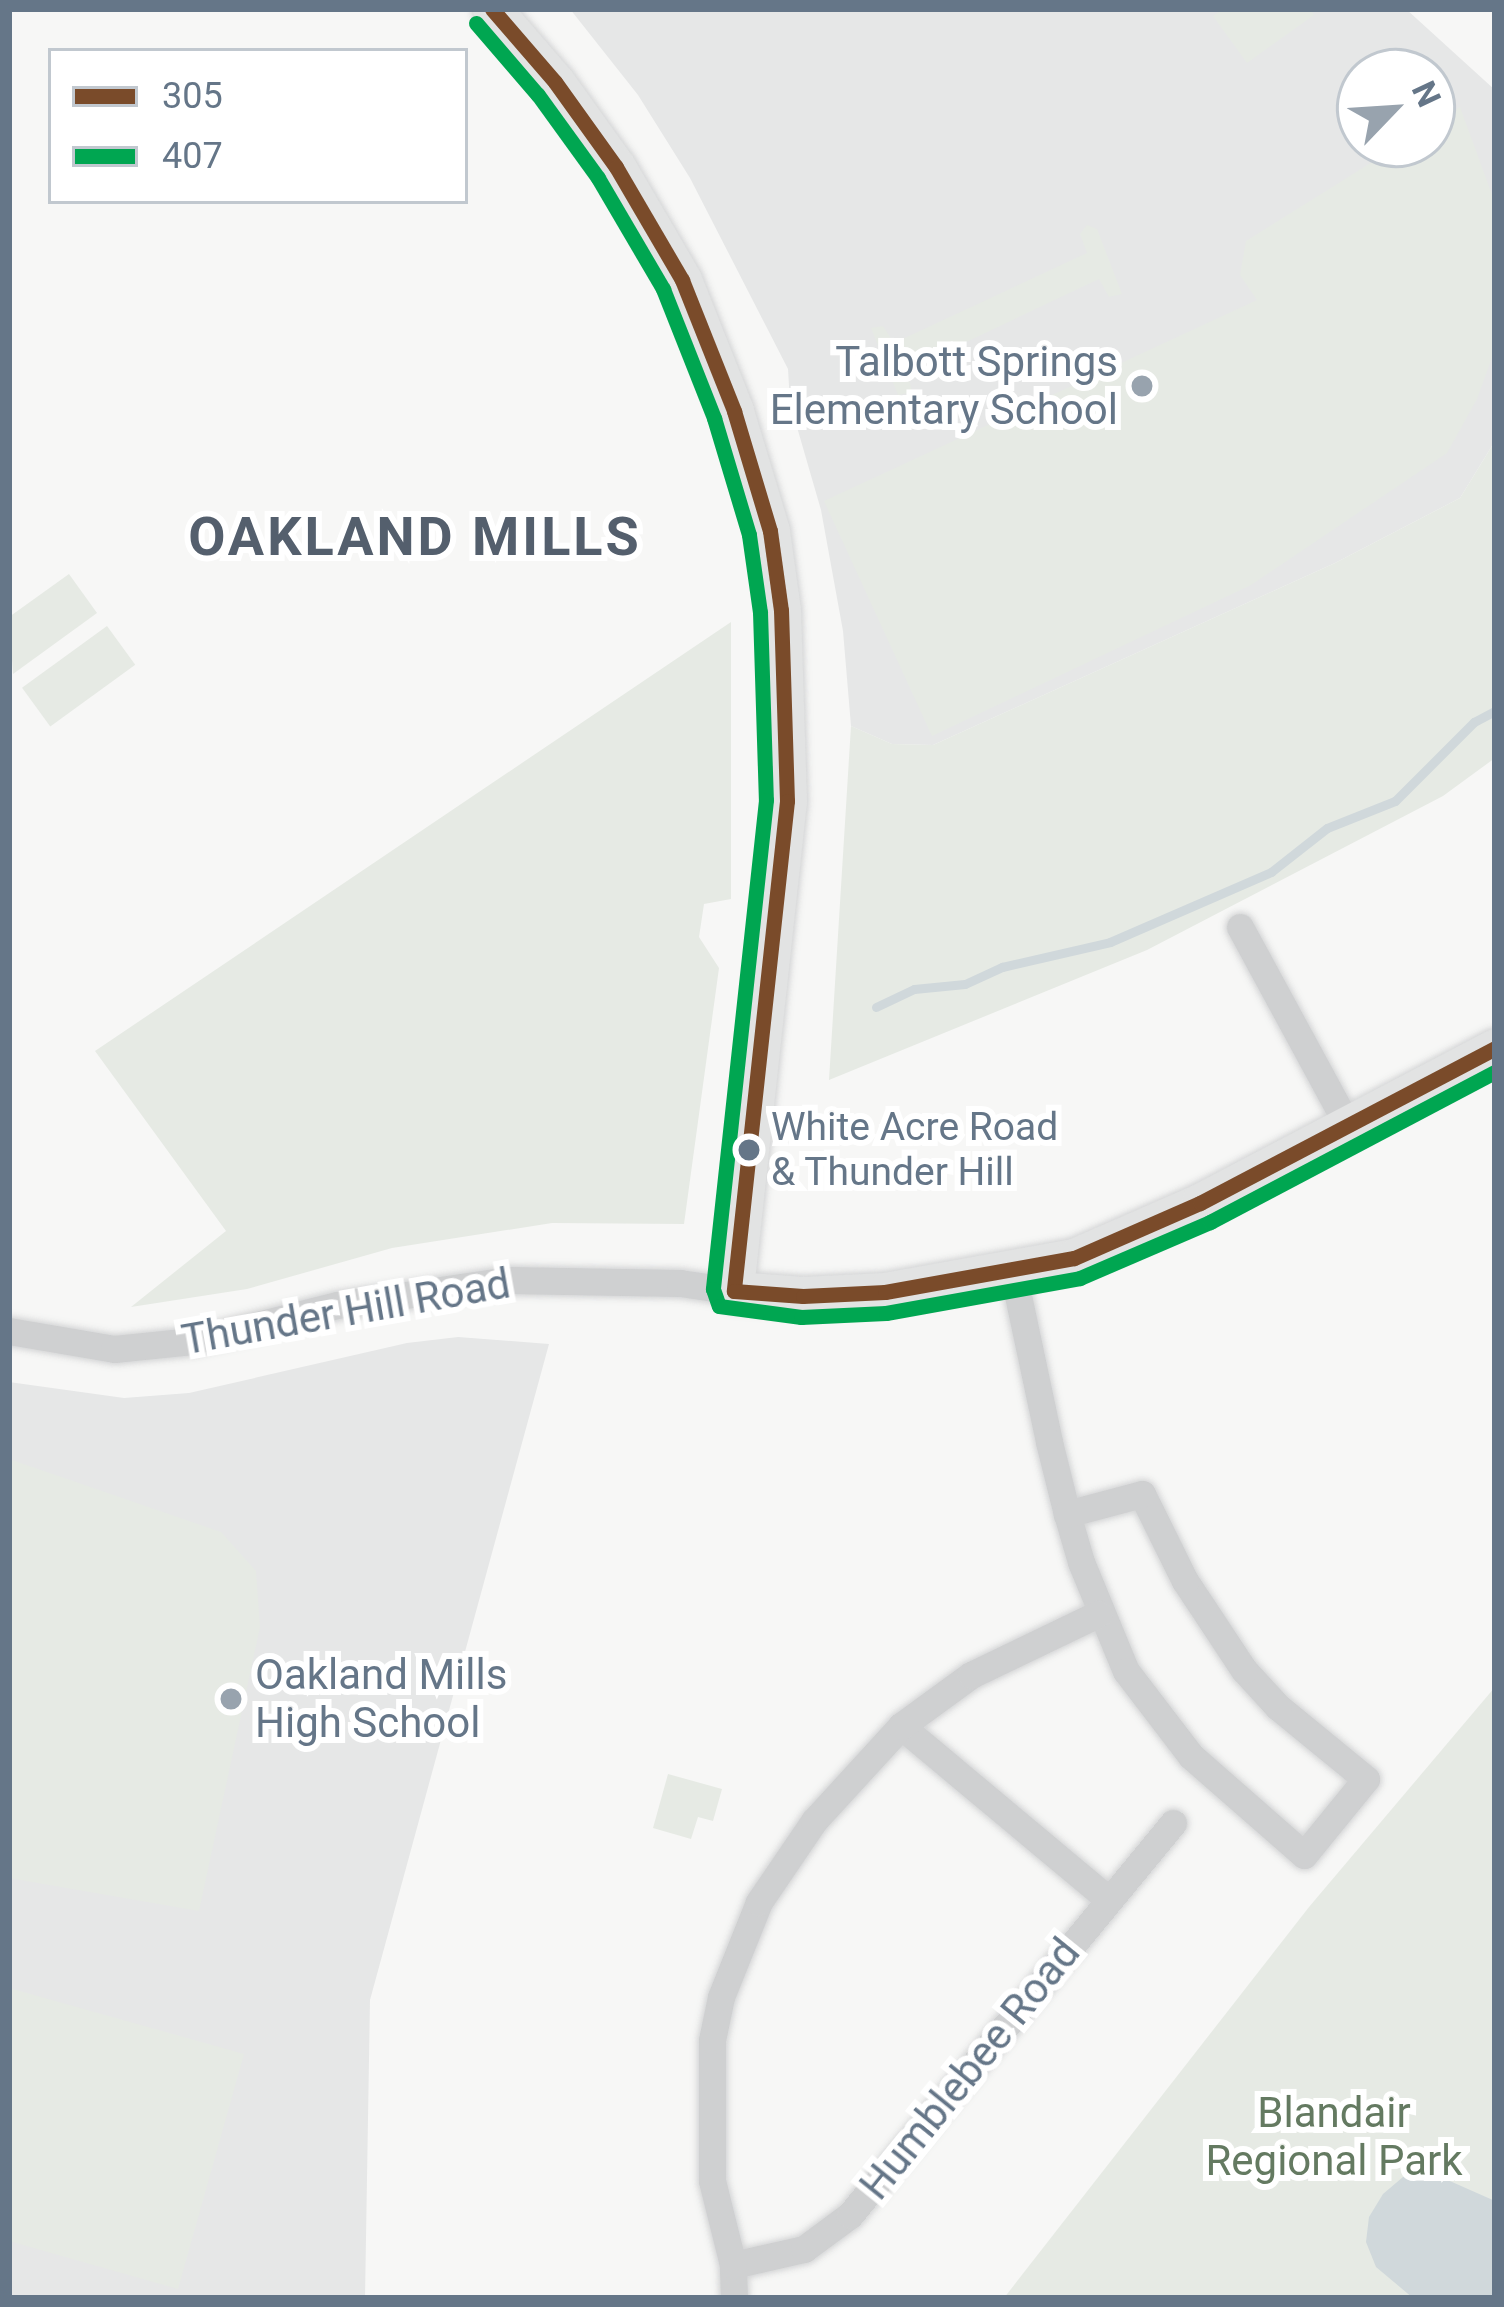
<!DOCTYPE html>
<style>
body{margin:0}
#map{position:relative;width:1504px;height:2307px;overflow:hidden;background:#f7f7f6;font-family:Roboto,sans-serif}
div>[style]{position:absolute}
.built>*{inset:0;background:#e6e7e7}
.green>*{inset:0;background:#e6eae4;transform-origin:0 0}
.water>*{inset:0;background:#d0d8db}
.stream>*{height:9px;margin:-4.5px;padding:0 4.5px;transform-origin:4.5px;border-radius:4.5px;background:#d0d8db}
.roads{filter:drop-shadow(0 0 3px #d4d5d6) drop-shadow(0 0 3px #d4d5d6)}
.street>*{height:27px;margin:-13.5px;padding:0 13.5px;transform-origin:13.5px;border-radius:13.5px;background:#cfd0d1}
.secondary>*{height:39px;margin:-19.5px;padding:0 19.5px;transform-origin:19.5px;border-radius:19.5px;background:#e2e3e3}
.bus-1>*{height:15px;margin:-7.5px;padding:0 7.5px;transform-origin:7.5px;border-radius:7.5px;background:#7a4b2a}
.bus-2>*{height:15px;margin:-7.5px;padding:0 7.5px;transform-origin:7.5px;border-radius:7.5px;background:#00a651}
.dots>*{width:33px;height:33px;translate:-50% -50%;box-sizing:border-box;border:6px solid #fff;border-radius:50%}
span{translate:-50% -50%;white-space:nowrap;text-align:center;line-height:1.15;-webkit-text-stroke:12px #fff;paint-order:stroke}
.bus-label{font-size:39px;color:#657688}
.left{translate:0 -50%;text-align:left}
.poi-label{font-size:42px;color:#657688}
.right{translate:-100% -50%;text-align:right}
.street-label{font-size:42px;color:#657688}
.park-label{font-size:42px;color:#647a61}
.district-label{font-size:54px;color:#545f6d;font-weight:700;letter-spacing:3px}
.frame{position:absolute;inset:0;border:12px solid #657688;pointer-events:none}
.legend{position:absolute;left:48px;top:48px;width:420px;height:156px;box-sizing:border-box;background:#fff;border:3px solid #c1c8cf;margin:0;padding:15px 21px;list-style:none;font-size:36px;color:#657688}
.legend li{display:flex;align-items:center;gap:24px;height:60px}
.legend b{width:60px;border:3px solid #c1c8cf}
.north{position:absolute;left:1336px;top:48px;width:120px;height:120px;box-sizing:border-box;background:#fff;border:3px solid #c1c8cf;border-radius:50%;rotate:65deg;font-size:33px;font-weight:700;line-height:48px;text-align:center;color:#657688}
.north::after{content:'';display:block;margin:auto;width:42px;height:54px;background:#98a3ae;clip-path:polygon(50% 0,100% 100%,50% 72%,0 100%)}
</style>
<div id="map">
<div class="built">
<i style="clip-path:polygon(evenodd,570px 9px,1406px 9px,1495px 90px,1495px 441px,1460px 498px,1335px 563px,933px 745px,892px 744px,851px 726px,843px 631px,821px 510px,790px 403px,788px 369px,690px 178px,638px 95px,570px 9px,1360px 72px,1432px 72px,1432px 144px,1360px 144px,1360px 72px)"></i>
<i style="clip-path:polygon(458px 1337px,549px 1344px,370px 2000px,365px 2298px,9px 2298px,9px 1382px,124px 1398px,189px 1393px,407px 1343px)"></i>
</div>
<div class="green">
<i style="clip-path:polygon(1223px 9px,1310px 9px,1314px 15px,1247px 63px,1213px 16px)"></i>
<i style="clip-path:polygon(1460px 107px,1495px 203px,1495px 349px,1477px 399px,1447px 453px,1251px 585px,932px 736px,824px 501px,1257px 300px,1240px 275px,1246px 241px,1401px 144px,1432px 144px,1432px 125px)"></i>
<i style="clip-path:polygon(1087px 225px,1097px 229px,1122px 294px,1109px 297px,1099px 279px,907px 370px,912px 392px,898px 395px,871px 328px,883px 326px,894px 343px,1087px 253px,1080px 234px)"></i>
<i style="clip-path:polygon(1495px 441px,1495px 758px,1443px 796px,1147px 950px,829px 1080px,851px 726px,892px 744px,933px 745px,1335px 563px,1460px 498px)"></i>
<i style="clip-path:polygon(69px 574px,97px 613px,13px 674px,9px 617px)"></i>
<i style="clip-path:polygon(731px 622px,731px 899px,704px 904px,699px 937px,719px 968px,684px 1224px,552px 1223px,392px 1248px,247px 1289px,131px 1307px,226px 1231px,95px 1051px)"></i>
<i style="left:107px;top:626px;width:48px;height:105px;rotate:54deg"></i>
<i style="clip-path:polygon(9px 1459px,221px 1532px,256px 1571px,260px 1627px,199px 1911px,9px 1878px)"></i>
<i style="clip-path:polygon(1495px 1687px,1495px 2298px,1004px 2298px,1309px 1907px)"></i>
<i style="clip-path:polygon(668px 1774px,722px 1789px,713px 1821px,698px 1817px,691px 1839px,653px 1828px)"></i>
<i style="clip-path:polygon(9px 1988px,244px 2054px,178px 2289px,9px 2241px)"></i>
</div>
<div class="water">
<i style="clip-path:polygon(1434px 2174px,1495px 2201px,1495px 2298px,1413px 2298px,1376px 2267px,1366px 2242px,1369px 2217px,1383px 2194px,1403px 2177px)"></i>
</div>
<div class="stream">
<i style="left:876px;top:1007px;width:42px;rotate:-25.3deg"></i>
<i style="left:914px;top:989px;width:51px;rotate:-5.6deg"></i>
<i style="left:965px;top:984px;width:41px;rotate:-24.7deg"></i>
<i style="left:1002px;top:967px;width:111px;rotate:-13deg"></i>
<i style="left:1110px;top:942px;width:176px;rotate:-23.5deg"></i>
<i style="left:1271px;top:872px;width:71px;rotate:-38.2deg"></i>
<i style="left:1327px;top:828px;width:73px;rotate:-21.7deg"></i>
<i style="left:1395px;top:801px;width:112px;rotate:-45deg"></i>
<i style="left:1474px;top:722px;width:24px;rotate:-28deg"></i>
</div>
<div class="roads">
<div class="street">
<i style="left:1240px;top:927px;width:226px;rotate:61.5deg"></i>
<i style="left:1013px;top:1272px;width:174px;rotate:78deg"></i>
<i style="left:1049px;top:1442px;width:74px;rotate:76deg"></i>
<i style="left:1067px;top:1514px;width:50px;rotate:73.7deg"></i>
<i style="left:1081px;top:1562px;width:118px;rotate:67.6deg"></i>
<i style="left:1126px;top:1671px;width:107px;rotate:52.6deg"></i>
<i style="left:1191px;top:1756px;width:150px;rotate:41.2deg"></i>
<i style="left:1304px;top:1855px;width:98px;rotate:-50.8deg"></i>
<i style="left:1366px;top:1779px;width:114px;rotate:-140.7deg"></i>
<i style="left:1278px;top:1707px;width:50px;rotate:-132.6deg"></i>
<i style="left:1244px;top:1670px;width:107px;rotate:-123.5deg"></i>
<i style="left:1185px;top:1581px;width:97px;rotate:-116.3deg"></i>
<i style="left:1142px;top:1494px;width:78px;rotate:165.1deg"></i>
<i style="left:9px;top:1331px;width:107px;rotate:9.7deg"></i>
<i style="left:114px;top:1349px;width:79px;rotate:-5.8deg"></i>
<i style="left:193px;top:1341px;width:148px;rotate:-14deg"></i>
<i style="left:337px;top:1305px;width:173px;rotate:-8.3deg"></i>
<i style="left:508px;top:1280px;width:172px;rotate:1deg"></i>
<i style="left:680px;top:1283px;width:55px;rotate:8.4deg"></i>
<i style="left:901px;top:1726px;width:271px;rotate:39.9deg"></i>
<i style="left:733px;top:2265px;width:73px;rotate:-12.7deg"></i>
<i style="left:804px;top:2249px;width:57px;rotate:-36.5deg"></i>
<i style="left:850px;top:2215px;width:508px;rotate:-50.51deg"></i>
<i style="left:734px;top:2298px;width:33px;rotate:-92deg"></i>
<i style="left:733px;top:2265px;width:87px;rotate:-104deg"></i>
<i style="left:712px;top:2181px;width:141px;rotate:-90deg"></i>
<i style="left:712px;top:2040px;width:44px;rotate:-78.2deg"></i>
<i style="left:721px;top:1997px;width:102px;rotate:-68.2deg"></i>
<i style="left:759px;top:1902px;width:98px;rotate:-55.8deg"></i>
<i style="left:814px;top:1821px;width:129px;rotate:-47.5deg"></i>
<i style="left:901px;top:1726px;width:87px;rotate:-36.1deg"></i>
<i style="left:971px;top:1675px;width:141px;rotate:-25.7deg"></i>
</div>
<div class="secondary">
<i style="left:492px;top:9px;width:96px;rotate:49.2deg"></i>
<i style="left:555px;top:82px;width:105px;rotate:54.3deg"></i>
<i style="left:616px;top:167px;width:131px;rotate:59.7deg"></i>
<i style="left:682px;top:280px;width:141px;rotate:68.3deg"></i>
<i style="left:734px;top:411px;width:125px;rotate:73.3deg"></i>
<i style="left:770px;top:531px;width:80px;rotate:82.1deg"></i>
<i style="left:781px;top:610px;width:191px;rotate:88.2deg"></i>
<i style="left:787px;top:801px;width:493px;rotate:96.2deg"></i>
<i style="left:734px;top:1291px;width:69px;rotate:4.1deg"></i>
<i style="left:803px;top:1296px;width:82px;rotate:-2.8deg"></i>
<i style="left:885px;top:1292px;width:192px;rotate:-10.2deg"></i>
<i style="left:1074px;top:1258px;width:137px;rotate:-23.6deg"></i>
<i style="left:1200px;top:1203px;width:333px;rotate:-27.7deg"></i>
</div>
</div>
<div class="bus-1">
<i style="left:492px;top:9px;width:96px;rotate:49.2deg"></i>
<i style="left:555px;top:82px;width:105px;rotate:54.3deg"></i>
<i style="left:616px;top:167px;width:131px;rotate:59.7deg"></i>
<i style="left:682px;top:280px;width:141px;rotate:68.3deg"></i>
<i style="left:734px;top:411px;width:125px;rotate:73.3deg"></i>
<i style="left:770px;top:531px;width:80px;rotate:82.1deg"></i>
<i style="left:781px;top:610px;width:191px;rotate:88.2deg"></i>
<i style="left:787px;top:801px;width:493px;rotate:96.2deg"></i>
<i style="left:734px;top:1291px;width:69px;rotate:4.1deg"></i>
<i style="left:803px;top:1296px;width:82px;rotate:-2.8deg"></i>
<i style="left:885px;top:1292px;width:192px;rotate:-10.2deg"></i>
<i style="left:1074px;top:1258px;width:137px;rotate:-23.6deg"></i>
<i style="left:1200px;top:1203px;width:333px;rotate:-27.7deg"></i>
</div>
<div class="bus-2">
<i style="left:476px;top:23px;width:95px;rotate:49.3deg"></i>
<i style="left:538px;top:95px;width:102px;rotate:54.1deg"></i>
<i style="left:598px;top:178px;width:129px;rotate:59.6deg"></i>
<i style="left:663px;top:289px;width:139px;rotate:68.4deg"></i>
<i style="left:714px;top:418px;width:122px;rotate:73.3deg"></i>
<i style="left:749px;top:535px;width:78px;rotate:81.9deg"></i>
<i style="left:760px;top:612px;width:188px;rotate:88.2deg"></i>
<i style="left:766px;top:800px;width:492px;rotate:96.2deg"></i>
<i style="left:713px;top:1289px;width:18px;rotate:71deg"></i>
<i style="left:719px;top:1306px;width:83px;rotate:7.6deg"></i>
<i style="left:801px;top:1317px;width:85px;rotate:-2.7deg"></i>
<i style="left:886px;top:1313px;width:197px;rotate:-10.2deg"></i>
<i style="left:1080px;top:1278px;width:142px;rotate:-23.3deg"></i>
<i style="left:1210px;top:1222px;width:322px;rotate:-27.8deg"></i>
</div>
<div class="dots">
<i style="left:1142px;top:386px;background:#98a3ae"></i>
<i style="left:749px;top:1150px;background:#657688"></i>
<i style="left:231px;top:1699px;background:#98a3ae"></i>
</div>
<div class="bus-label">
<span class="left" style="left:771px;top:1150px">White Acre Road<br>&amp; Thunder Hill</span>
</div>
<div class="poi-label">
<span class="right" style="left:1118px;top:386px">Talbott Springs<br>Elementary School</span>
<span class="left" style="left:255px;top:1699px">Oakland Mills<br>High School</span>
</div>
<div class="street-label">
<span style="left:346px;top:1312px;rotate:-10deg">Thunder Hill Road</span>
<span style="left:970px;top:2069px;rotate:-51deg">Humblebee Road</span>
</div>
<div class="park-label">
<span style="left:1334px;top:2137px">Blandair<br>Regional Park</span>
</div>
<div class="district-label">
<span style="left:415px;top:537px">OAKLAND MILLS</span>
</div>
<div class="frame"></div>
<ul class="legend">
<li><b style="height:15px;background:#7a4b2a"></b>305</li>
<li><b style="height:15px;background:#00a651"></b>407</li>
</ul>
<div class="north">N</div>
</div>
